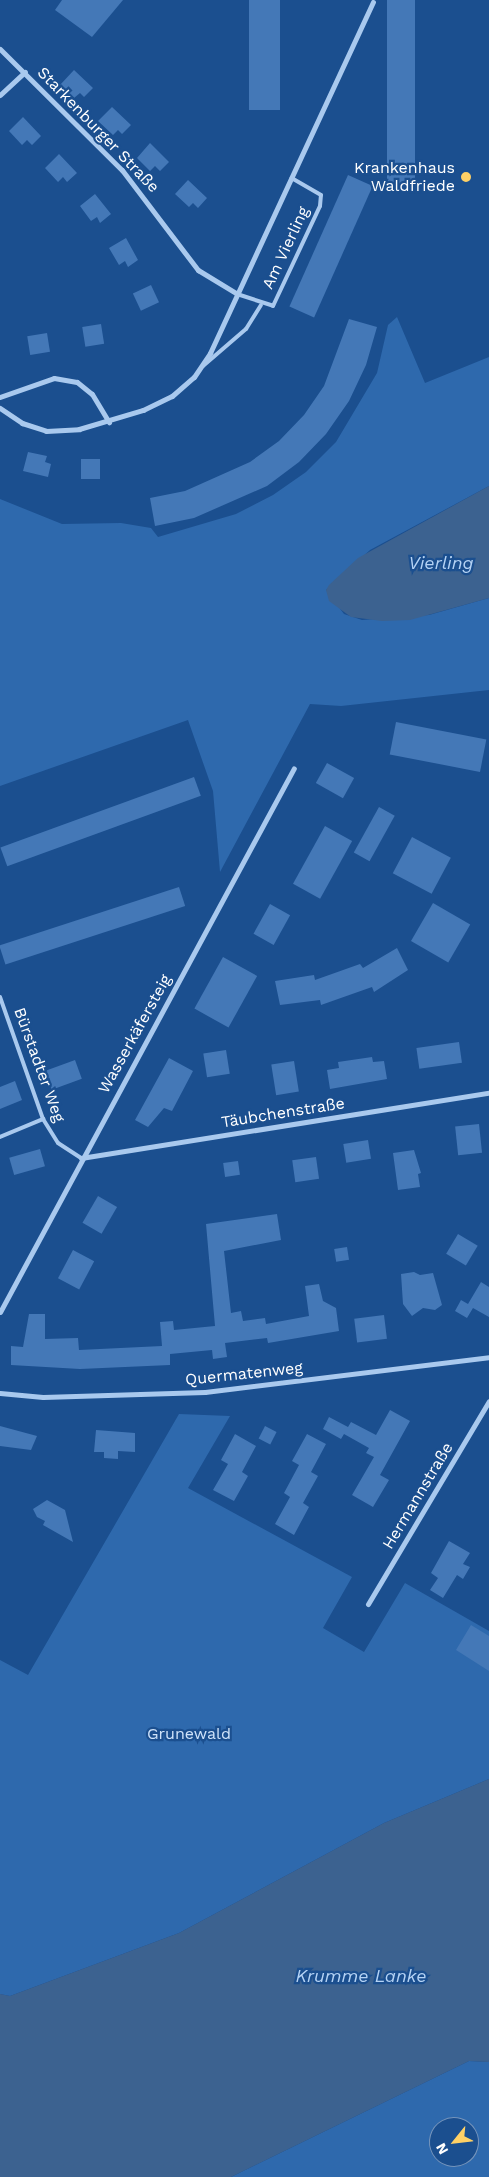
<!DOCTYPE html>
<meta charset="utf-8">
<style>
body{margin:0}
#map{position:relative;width:489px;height:2177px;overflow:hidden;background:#1b4f8f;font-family:"Work Sans",sans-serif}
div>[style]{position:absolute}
.green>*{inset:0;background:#2e69ad}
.water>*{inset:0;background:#3c6290}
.building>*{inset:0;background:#4478b7;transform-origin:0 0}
.service>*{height:4px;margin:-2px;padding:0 2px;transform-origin:2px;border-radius:2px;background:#a9c9ee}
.minor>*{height:5px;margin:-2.5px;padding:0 2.5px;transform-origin:2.5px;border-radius:2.5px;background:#a9c9ee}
.dots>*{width:14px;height:14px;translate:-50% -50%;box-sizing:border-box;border:2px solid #1b4f8f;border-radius:50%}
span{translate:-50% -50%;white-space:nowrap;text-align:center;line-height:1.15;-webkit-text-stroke:4.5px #1b4f8f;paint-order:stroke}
.street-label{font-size:16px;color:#fff}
.poi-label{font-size:16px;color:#fff}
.right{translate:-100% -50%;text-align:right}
.park-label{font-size:16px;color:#cfe3fa}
.water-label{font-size:18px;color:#b5d3f5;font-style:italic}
.north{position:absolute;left:429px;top:2117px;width:50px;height:50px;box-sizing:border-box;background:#1b4f8f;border:1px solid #7695bc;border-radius:50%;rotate:241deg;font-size:14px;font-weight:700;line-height:20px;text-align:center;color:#fff}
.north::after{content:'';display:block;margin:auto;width:18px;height:22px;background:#ffd166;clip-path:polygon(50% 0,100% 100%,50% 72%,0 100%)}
</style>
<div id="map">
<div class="green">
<i style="clip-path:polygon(397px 317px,425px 383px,489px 357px,489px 486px,370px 550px,326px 590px,344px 614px,362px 620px,429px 615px,489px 598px,489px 690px,341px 706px,310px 704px,220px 872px,213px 791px,188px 720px,0 786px,0 499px,62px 524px,121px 523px,151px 528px,158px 537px,236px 514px,273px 495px,306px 472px,336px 442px,377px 373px,388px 325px)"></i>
<i style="clip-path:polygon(179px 1414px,230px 1416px,188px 1488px,352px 1577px,323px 1628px,364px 1652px,405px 1583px,489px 1631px,489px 1779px,384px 1823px,179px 1933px,10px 1996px,0 1994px,0 1660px,28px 1675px)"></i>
<i style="clip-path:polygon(evenodd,469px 2061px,489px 2062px,489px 2177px,231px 2177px,469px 2061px,439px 2127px,469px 2127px,469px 2157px,439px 2157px,439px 2127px)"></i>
</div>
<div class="water">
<i style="clip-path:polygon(489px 486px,489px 598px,410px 620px,382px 621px,351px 617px,329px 601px,326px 590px,329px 585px,358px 558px)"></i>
<i style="clip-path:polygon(489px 1779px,489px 2062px,469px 2061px,231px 2177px,0 2177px,0 1994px,10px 1996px,179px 1933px,384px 1823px)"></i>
</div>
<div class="building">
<i style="clip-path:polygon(62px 0,123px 0,92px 37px,55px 10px)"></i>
<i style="left:249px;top:0;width:31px;height:110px"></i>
<i style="left:387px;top:0;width:28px;height:186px"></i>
<i style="clip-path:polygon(74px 70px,93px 88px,84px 97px,80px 93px,74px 98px,60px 85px)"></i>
<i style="clip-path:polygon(112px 107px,131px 125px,122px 134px,118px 130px,113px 135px,98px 121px)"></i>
<i style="clip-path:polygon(23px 117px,41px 136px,32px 145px,27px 140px,22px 145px,9px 131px)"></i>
<i style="clip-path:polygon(150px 143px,169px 162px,160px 171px,155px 166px,150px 171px,137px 158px)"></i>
<i style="clip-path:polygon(59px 154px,77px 173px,67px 182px,63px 177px,58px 182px,45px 168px)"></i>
<i style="left:348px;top:175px;width:27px;height:144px;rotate:24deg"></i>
<i style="clip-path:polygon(188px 180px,207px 198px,198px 208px,193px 203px,189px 207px,175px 194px)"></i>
<i style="clip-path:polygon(95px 194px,111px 214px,100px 223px,97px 217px,91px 221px,80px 206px)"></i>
<i style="clip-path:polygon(126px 238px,138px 260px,128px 267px,125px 261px,119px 265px,109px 248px)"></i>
<i style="left:151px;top:285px;width:19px;height:20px;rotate:65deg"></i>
<i style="clip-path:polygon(349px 319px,377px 327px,366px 365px,349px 401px,326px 434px,299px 462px,267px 486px,194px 518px,155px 526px,150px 498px,185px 491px,250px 462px,279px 441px,304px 415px,324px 386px)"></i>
<i style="left:101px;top:324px;width:20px;height:19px;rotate:81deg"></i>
<i style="left:47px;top:333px;width:19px;height:20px;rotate:81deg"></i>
<i style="clip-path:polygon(28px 452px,47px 456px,45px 462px,51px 464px,48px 477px,23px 471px)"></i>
<i style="left:81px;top:459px;width:19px;height:20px"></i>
<i style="left:396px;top:722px;width:92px;height:33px;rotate:11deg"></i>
<i style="left:327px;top:763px;width:31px;height:23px;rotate:29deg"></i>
<i style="left:194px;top:777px;width:20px;height:206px;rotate:70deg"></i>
<i style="left:379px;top:807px;width:18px;height:52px;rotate:29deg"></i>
<i style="left:325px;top:826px;width:31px;height:66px;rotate:29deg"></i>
<i style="left:412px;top:837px;width:44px;height:41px;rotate:28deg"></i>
<i style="left:179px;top:887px;width:20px;height:189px;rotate:72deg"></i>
<i style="left:433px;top:903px;width:43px;height:44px;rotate:30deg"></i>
<i style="left:270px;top:904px;width:23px;height:34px;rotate:29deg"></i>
<i style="clip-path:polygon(397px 948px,408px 970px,374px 992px,372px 987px,321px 1005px,320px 1000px,280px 1005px,275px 981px,314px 975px,315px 980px,360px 964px,363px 968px)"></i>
<i style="left:223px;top:957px;width:39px;height:59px;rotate:29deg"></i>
<i style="left:459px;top:1042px;width:21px;height:43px;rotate:82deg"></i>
<i style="left:226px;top:1050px;width:24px;height:23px;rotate:81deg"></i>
<i style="clip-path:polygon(372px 1057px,373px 1062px,384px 1061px,387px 1079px,330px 1089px,327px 1070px,339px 1068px,338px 1062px)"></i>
<i style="clip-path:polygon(169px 1058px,193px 1071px,172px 1111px,164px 1108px,148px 1127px,135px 1120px)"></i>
<i style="left:75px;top:1060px;width:20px;height:32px;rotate:70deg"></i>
<i style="left:294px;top:1061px;width:31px;height:23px;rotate:81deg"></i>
<i style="clip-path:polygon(15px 1081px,22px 1100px,0 1109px,0 1087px)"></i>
<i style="left:479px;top:1124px;width:29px;height:24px;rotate:84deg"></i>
<i style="left:368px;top:1140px;width:19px;height:25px;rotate:81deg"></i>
<i style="left:40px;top:1149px;width:18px;height:32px;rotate:74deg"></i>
<i style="clip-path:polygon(414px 1150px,421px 1173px,418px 1174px,420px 1187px,398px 1190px,393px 1153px)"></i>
<i style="left:316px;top:1157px;width:22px;height:24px;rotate:82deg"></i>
<i style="left:238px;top:1161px;width:14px;height:15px;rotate:82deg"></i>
<i style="left:98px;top:1196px;width:22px;height:31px;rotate:30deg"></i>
<i style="clip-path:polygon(277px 1214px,281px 1240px,224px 1251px,231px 1313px,241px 1311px,243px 1321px,265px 1318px,266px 1324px,309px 1316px,305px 1286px,319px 1284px,323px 1301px,336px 1308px,339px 1331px,268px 1343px,267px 1338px,225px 1343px,227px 1357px,213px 1359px,212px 1350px,170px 1354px,170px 1365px,80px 1369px,11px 1365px,11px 1346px,23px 1347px,29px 1314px,45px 1314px,45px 1339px,78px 1338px,79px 1350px,162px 1346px,160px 1322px,173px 1321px,174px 1330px,215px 1326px,206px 1224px)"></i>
<i style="left:458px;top:1234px;width:23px;height:23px;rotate:31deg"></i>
<i style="left:347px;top:1247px;width:13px;height:13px;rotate:81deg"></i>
<i style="left:73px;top:1250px;width:24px;height:32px;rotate:28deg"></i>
<i style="clip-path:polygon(414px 1272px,420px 1275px,433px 1273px,442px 1305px,435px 1310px,423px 1308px,412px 1316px,403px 1304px,401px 1274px)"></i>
<i style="clip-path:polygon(481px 1282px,489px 1287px,489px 1317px,473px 1308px,467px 1318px,455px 1311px,461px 1300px,468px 1304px)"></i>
<i style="left:384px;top:1315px;width:24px;height:30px;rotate:83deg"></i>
<i style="clip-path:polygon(390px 1410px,410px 1421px,380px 1475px,389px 1480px,373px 1507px,352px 1495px,374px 1457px,366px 1453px,369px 1448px,344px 1434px,341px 1439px,323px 1429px,329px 1417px,348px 1427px,351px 1422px,376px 1435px)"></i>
<i style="clip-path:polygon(0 1426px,37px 1436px,31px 1450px,0 1446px)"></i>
<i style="left:265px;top:1426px;width:13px;height:14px;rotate:27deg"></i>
<i style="clip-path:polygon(96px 1430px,135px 1433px,135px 1452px,118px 1451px,118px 1459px,104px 1458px,104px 1452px,94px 1452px)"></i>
<i style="clip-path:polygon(235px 1434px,256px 1446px,242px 1472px,248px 1476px,234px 1501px,213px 1490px,228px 1464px,221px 1460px)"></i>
<i style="clip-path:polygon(307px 1434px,326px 1444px,311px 1472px,318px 1476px,303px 1503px,309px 1507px,294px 1535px,275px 1524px,290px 1497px,284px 1493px,299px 1465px,292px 1461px)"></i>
<i style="clip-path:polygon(47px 1500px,65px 1510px,73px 1542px,43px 1525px,45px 1521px,37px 1517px,33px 1509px)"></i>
<i style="clip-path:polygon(449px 1541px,470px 1553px,463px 1564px,470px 1567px,463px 1579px,457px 1575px,443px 1598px,430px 1590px,438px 1578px,431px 1573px)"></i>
<i style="clip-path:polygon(471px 1625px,489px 1636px,489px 1671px,456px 1650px)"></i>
</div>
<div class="service">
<i style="left:237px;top:294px;width:38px;rotate:18deg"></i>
<i style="left:273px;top:306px;width:110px;rotate:-64.8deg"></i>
<i style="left:320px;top:206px;width:11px;rotate:-85deg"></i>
<i style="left:321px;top:195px;width:34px;rotate:-150deg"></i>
<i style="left:203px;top:366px;width:57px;rotate:-40.7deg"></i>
<i style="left:246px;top:329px;width:28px;rotate:-58deg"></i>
<i style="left:0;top:997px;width:129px;rotate:70.6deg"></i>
<i style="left:43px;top:1119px;width:28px;rotate:58deg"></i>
<i style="left:58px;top:1143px;width:27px;rotate:33deg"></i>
<i style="left:0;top:1137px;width:47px;rotate:-22.7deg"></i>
</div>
<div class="minor">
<i style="left:0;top:49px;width:172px;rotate:44.8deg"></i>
<i style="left:122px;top:170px;width:126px;rotate:52.8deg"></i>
<i style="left:198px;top:270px;width:44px;rotate:31.2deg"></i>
<i style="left:0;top:95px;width:34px;rotate:-43deg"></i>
<i style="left:0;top:397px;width:57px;rotate:-19.4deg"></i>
<i style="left:54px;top:378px;width:23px;rotate:10deg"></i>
<i style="left:77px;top:382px;width:19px;rotate:39deg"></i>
<i style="left:92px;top:394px;width:33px;rotate:59deg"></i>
<i style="left:0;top:408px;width:27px;rotate:34deg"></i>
<i style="left:22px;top:423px;width:25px;rotate:18deg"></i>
<i style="left:46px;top:431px;width:33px;rotate:-3deg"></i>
<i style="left:79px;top:429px;width:67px;rotate:-16.5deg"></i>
<i style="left:143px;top:410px;width:32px;rotate:-26deg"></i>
<i style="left:172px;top:396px;width:29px;rotate:-41deg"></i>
<i style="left:194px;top:377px;width:29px;rotate:-56deg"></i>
<i style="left:210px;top:353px;width:387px;rotate:-65.1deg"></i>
<i style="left:81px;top:1158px;width:413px;rotate:-9.1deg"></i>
<i style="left:0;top:1312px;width:618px;rotate:-61.61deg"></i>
<i style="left:0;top:1393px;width:43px;rotate:5.3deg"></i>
<i style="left:43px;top:1397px;width:162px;rotate:-1.8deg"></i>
<i style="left:205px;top:1392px;width:286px;rotate:-7deg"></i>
<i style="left:368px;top:1604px;width:236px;rotate:-59.2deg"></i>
</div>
<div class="dots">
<i style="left:466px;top:177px;background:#ffd166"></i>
</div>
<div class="street-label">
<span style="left:98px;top:130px;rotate:46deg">Starkenburger Straße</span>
<span style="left:286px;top:248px;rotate:-65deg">Am Vierling</span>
<span style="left:135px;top:1034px;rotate:-61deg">Wasserkäfersteig</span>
<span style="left:39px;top:1065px;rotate:70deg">Bürstadter Weg</span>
<span style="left:283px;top:1113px;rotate:-9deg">Täubchenstraße</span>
<span style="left:244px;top:1374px;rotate:-6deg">Quermatenweg</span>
<span style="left:418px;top:1496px;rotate:-59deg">Hermannstraße</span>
</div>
<div class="poi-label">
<span class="right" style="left:455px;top:177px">Krankenhaus<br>Waldfriede</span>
</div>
<div class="park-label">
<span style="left:189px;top:1734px">Grunewald</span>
</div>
<div class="water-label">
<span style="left:441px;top:563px">Vierling</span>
<span style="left:361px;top:1976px">Krumme Lanke</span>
</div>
<div class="north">N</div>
</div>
